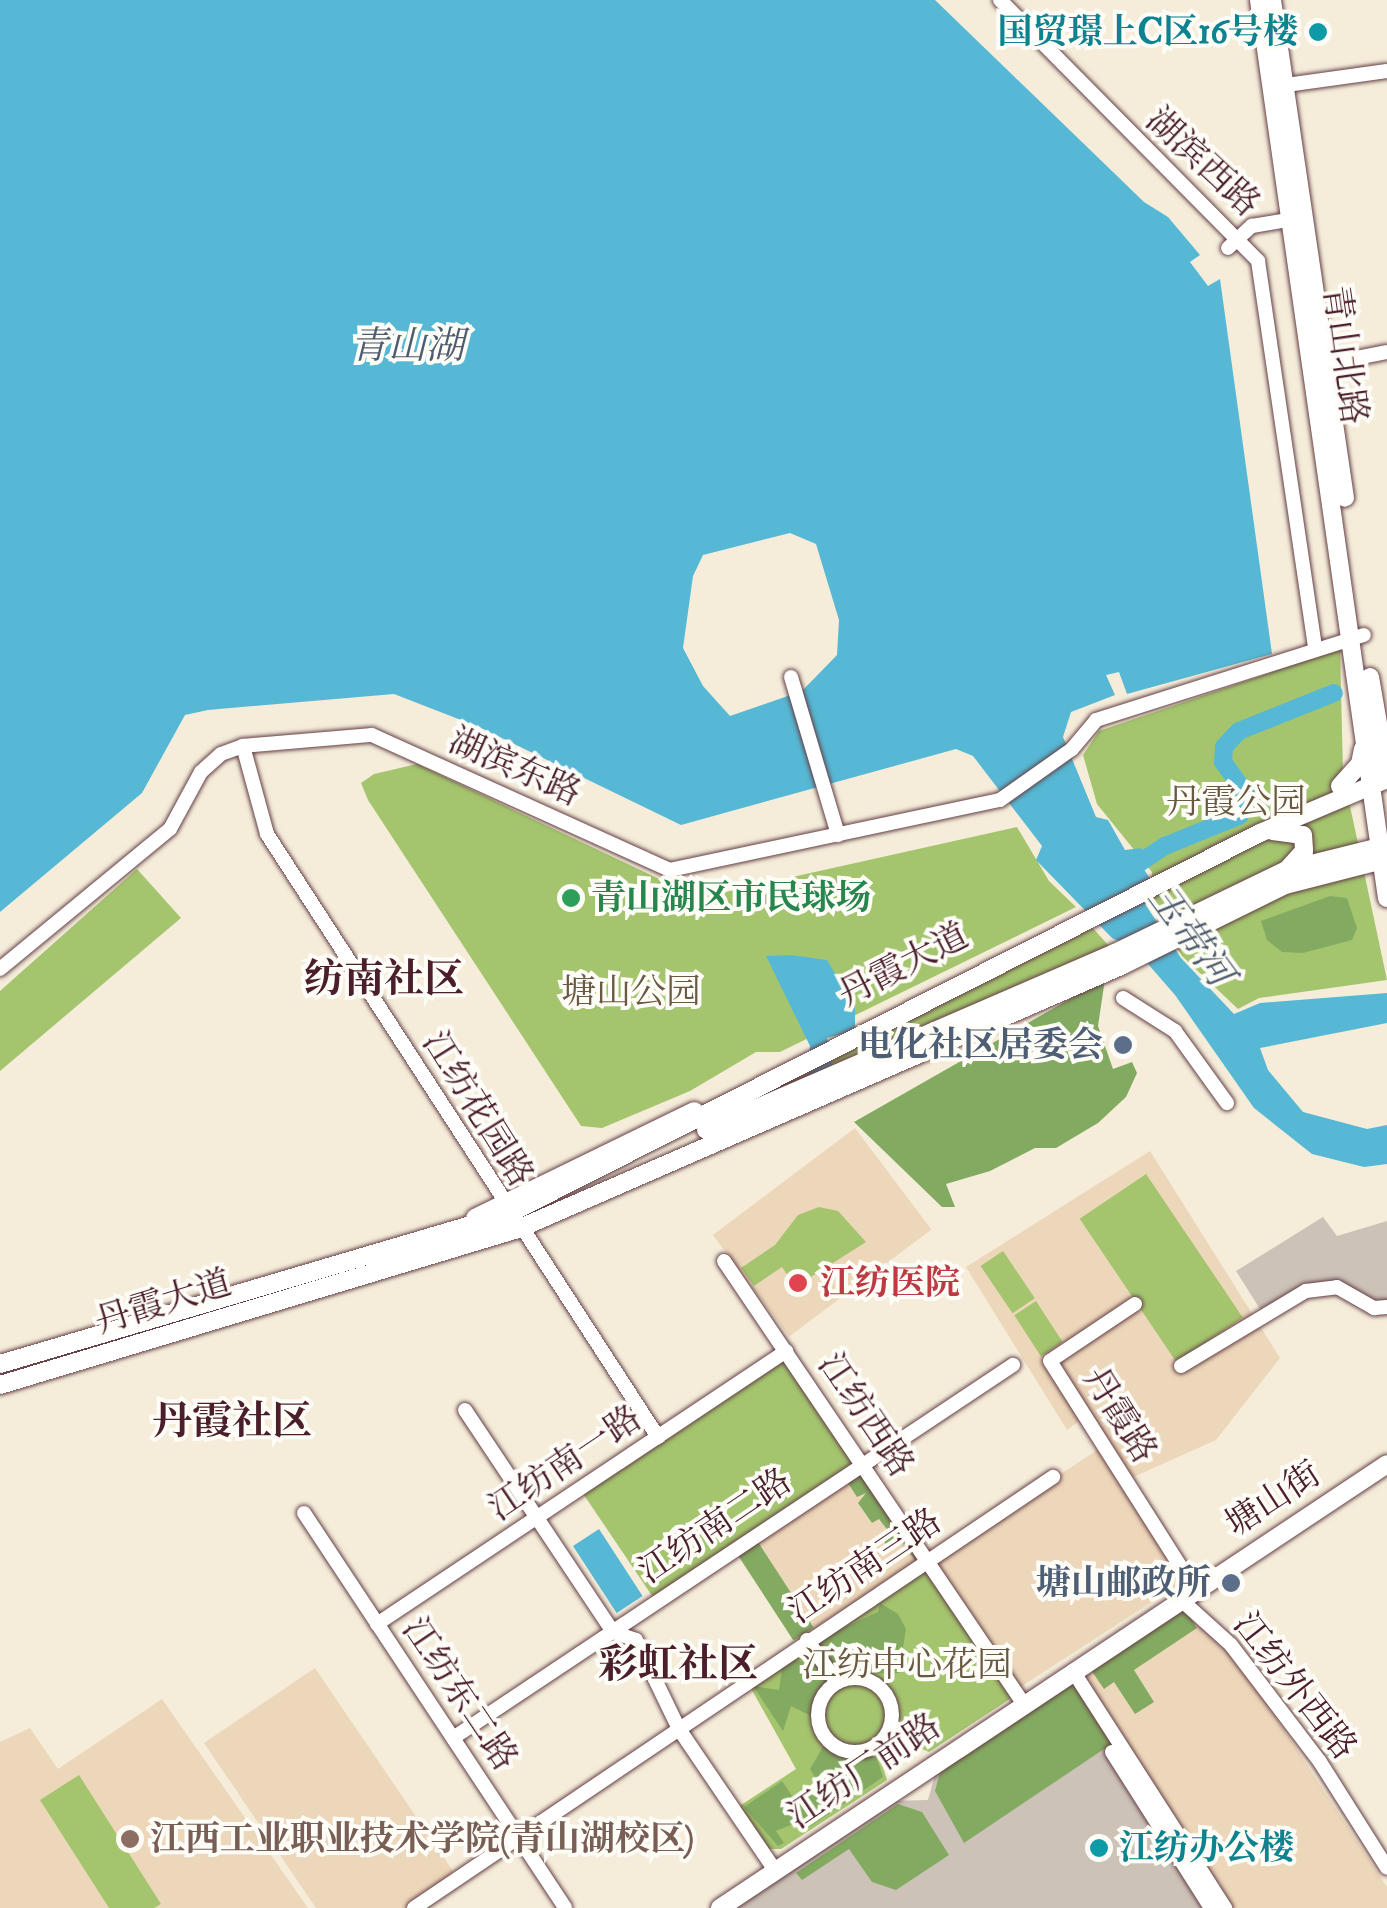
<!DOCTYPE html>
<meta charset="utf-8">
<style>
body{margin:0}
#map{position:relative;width:1387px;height:1908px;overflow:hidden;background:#f5edda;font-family:"IM FELL Double Pica","Noto Serif SC",serif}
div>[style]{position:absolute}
.built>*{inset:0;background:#edd7ba;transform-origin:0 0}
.industrial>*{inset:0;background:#ccc2b8}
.green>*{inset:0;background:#a4c56e;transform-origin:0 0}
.forest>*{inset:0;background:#83aa61;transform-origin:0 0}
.water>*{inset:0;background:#56b8d4;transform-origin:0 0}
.river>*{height:18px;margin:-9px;padding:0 9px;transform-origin:9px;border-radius:9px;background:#56b8d4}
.roads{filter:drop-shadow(0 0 2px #643e45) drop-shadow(0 0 2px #643e45)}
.minor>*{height:14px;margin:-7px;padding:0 7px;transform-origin:7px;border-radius:7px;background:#fff}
.minor>.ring{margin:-7px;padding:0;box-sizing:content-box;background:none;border:14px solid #fff;border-radius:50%}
.major>*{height:18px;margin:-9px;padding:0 9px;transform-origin:9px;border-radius:9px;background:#fff}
.dots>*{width:28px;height:28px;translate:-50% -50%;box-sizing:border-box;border:5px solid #fdfcf7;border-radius:50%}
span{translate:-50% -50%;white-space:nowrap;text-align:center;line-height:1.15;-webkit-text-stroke:8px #fdfcf7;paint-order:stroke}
.culture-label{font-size:35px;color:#0d838f;font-weight:700}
.right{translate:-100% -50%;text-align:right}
.left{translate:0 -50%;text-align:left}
.street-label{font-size:35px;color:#4a1f2b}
.park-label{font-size:35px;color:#6a5942}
.leisure-label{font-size:35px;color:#27864d;font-weight:700}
.service-label{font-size:35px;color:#4e5e75;font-weight:700}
.health-label{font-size:35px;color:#be3a42;font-weight:700}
.education-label{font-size:35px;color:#785e54;font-weight:700}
.water-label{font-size:38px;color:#4f5c6f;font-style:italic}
.quarter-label{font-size:40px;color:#4a1f2b;font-weight:700}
</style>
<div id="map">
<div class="built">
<i style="left:855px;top:1128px;width:127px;height:178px;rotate:53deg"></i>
<i style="clip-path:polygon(1150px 1151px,1280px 1358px,1216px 1440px,1129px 1479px,1087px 1415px,1067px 1430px,966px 1267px)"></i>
<i style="left:1099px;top:1449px;width:157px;height:200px;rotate:57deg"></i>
<i style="left:861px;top:1465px;width:111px;height:153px;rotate:56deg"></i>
<i style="clip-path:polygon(1186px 1605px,1246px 1672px,1387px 1887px,1387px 1908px,1232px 1908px,1082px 1671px)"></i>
<i style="clip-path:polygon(315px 1668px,455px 1874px,405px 1908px,316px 1908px,204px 1743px)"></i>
<i style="clip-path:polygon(162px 1699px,308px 1908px,0 1908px,0 1742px,30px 1728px,58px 1769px)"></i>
</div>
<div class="industrial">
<i style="clip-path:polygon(1323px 1217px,1337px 1236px,1387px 1221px,1387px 1302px,1374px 1303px,1338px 1282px,1297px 1290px,1260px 1309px,1236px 1271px)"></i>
<i style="clip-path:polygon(1073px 1678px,1218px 1908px,732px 1908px,888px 1801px,928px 1800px,937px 1767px)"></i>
</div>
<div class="green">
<i style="clip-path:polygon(1340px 649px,1343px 773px,1387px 980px,1259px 998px,1238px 1009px,1182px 956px,1150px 907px,1152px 872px,1097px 804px,1083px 755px,1099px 731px)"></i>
<i style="clip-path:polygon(417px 764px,670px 884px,712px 895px,1017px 827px,1049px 881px,1076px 907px,780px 1052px,756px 1052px,690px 1091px,602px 1128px,581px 1126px,368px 800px,361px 783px,374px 774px)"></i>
<i style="clip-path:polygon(137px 869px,181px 918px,0 1071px,0 991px)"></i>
<i style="clip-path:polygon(1091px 926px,1109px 946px,693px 1130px)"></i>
<i style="left:1146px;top:1174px;width:173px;height:80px;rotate:56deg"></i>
<i style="clip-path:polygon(819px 1207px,838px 1211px,866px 1242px,795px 1287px,782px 1267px,754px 1286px,741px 1268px,775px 1245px,798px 1215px)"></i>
<i style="left:1003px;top:1251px;width:57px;height:27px;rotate:56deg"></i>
<i style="left:1036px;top:1301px;width:49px;height:26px;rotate:57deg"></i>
<i style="left:786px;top:1351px;width:135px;height:248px;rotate:56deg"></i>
<i style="clip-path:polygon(926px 1564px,1016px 1695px,929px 1752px,898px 1738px,878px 1752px,887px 1780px,781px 1849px,769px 1849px,738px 1807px,796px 1769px,748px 1683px)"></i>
<i style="clip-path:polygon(79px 1775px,161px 1904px,154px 1908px,109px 1908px,40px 1800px)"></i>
</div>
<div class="forest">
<i style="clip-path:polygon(1330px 896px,1347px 898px,1357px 928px,1352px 940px,1303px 953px,1282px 952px,1267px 940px,1261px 921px)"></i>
<i style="clip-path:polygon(1105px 979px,1098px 1026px,1113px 1069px,1132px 1062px,1137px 1073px,1126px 1097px,1098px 1123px,1056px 1148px,1035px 1148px,990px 1171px,946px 1184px,955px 1207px,942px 1207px,854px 1122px)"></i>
<i style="clip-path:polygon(859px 1467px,921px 1556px,915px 1560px,900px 1538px,887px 1546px,882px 1538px,889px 1532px,879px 1519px,872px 1523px,858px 1503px,866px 1493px,857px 1497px,848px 1483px)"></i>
<i style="left:758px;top:1542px;width:102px;height:24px;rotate:57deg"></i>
<i style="clip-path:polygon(1180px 1602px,1197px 1628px,1134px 1670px,1154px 1702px,1135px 1714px,1114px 1682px,1104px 1689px,1087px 1664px)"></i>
<i style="clip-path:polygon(880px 1603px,898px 1614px,906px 1629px,899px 1673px,837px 1675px,813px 1642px,878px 1612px)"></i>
<i style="clip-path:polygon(793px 1660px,815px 1663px,827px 1683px,811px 1716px,791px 1706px,783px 1731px,753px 1686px,779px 1690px,782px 1668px)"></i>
<i style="clip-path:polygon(1072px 1680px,1113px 1743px,964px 1843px,935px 1791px,942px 1765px)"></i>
<i style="clip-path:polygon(824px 1745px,848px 1757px,875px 1752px,883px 1777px,808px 1828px,803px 1820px,776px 1831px,784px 1843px,778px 1846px,744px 1807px,782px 1781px,792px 1796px,802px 1791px,826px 1796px,810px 1769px)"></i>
<i style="clip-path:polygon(898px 1804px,922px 1812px,949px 1855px,896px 1890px,872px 1882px,849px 1849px,802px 1880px,796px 1873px)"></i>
</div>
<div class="water">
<i style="clip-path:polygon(evenodd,0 0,935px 0,1144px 202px,1168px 217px,1200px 255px,1190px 262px,1208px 286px,1220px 279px,1272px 654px,1127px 694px,1119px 672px,1106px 675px,1115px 695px,1071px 712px,1063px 737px,1096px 817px,1108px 820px,1125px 850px,1141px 848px,1149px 857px,1143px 868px,1153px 883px,1145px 904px,1181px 958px,1234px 1014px,1260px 1003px,1387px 993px,1387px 1023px,1260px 1048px,1268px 1070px,1303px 1112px,1367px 1129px,1387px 1125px,1387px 1164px,1364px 1167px,1312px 1154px,1254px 1108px,1175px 995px,1135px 949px,1112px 938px,1036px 860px,1042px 846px,973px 756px,956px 749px,681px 825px,479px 727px,394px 694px,208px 710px,185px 715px,142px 793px,0 912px,0 0,790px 533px,816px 544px,839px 620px,837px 655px,802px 691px,730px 716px,703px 686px,683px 648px,693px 576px,703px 555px,790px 533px)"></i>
<i style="clip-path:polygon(791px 955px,827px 960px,855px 1007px,855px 1030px,827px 1038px,834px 1072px,808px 1090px,810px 1046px,766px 956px)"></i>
<i style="left:599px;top:1529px;width:80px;height:31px;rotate:57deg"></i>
</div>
<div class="river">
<i style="left:1132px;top:868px;width:40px;rotate:-34deg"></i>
<i style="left:1165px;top:846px;width:80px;rotate:-22.1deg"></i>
<i style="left:1239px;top:816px;width:21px;rotate:-61deg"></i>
<i style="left:1249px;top:798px;width:44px;rotate:-125.8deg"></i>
<i style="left:1223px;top:762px;width:15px;rotate:-86deg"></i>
<i style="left:1224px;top:747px;width:22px;rotate:-47deg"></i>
<i style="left:1239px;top:731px;width:102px;rotate:-21.8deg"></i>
</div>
<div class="roads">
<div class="minor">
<i style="left:1000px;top:0;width:367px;rotate:45.3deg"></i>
<i style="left:1258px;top:261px;width:389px;rotate:81.6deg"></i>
<i style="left:1286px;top:85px;width:102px;rotate:-7.9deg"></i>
<i style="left:1228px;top:248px;width:33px;rotate:-43deg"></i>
<i style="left:1252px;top:226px;width:43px;rotate:-9.5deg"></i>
<i style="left:1326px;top:364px;width:62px;rotate:-11.1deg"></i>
<i style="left:791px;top:677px;width:165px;rotate:73.4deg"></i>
<i style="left:243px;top:746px;width:91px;rotate:74.7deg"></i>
<i style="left:267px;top:834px;width:719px;rotate:57.04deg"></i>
<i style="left:0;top:969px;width:220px;rotate:-39.5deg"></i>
<i style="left:170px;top:829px;width:65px;rotate:-61.5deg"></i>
<i style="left:201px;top:772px;width:27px;rotate:-42deg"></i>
<i style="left:221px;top:754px;width:23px;rotate:-20deg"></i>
<i style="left:243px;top:746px;width:129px;rotate:-4.9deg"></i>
<i style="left:372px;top:735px;width:327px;rotate:24.4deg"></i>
<i style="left:670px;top:870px;width:337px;rotate:-12deg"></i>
<i style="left:1000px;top:800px;width:88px;rotate:-35.3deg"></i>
<i style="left:1072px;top:749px;width:38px;rotate:-50deg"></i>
<i style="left:1096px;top:720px;width:281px;rotate:-17.6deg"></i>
<i style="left:1123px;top:998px;width:62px;rotate:32.4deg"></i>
<i style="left:1175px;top:1031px;width:89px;rotate:54.2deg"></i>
<i style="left:724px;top:1261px;width:534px;rotate:55.92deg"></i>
<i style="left:1135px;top:1304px;width:102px;rotate:146.2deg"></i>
<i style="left:1050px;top:1361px;width:269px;rotate:57.6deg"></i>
<i style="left:1181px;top:1366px;width:146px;rotate:-31deg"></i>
<i style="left:1306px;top:1291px;width:31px;rotate:-7deg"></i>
<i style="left:1337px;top:1287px;width:43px;rotate:29.6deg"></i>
<i style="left:1374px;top:1308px;width:13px;rotate:-4deg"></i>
<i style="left:465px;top:1410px;width:267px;rotate:56.3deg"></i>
<i style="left:613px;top:1632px;width:24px;rotate:19deg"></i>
<i style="left:636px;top:1640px;width:99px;rotate:64.2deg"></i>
<i style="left:679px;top:1729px;width:171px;rotate:55.8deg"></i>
<i style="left:304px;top:1513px;width:473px;rotate:56.5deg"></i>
<i style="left:1179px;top:1598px;width:70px;rotate:42.1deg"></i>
<i style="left:1231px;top:1645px;width:147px;rotate:52.7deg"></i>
<i style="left:1320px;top:1762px;width:125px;rotate:57.7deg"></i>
<i style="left:377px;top:1624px;width:492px;rotate:-33.7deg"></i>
<i style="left:807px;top:1640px;width:52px;rotate:54.5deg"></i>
<i style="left:1073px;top:1671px;width:282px;rotate:57.3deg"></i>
<i class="ring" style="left:818px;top:1678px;width:60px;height:60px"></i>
<i style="left:453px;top:1738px;width:673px;rotate:-33.67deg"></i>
<i style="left:1112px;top:1752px;width:185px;rotate:57.6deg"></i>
<i style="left:414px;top:1908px;width:771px;rotate:-34deg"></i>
</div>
<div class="major">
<i style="left:1259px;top:0;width:907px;rotate:81.89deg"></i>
<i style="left:1272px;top:0;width:503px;rotate:81.66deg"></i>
<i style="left:1370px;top:677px;width:99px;rotate:80.2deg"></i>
<i style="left:1340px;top:786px;width:30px;rotate:-48deg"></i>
<i style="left:1360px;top:764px;width:15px;rotate:-79deg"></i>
<i style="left:1273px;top:831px;width:30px;rotate:8deg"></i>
<i style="left:1303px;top:835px;width:16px;rotate:86deg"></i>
<i style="left:1304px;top:851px;width:25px;rotate:132deg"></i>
<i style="left:706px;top:1130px;width:446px;rotate:-23.4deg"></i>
<i style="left:1115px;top:953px;width:191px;rotate:-25.8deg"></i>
<i style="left:1287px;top:870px;width:103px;rotate:-14deg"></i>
<i style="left:475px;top:1218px;width:244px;rotate:-26deg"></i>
<i style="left:0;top:1364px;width:530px;rotate:-16.45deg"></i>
<i style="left:508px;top:1214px;width:843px;rotate:-26.87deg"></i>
<i style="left:1260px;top:833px;width:138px;rotate:-23deg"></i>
<i style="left:0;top:1385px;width:541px;rotate:-16.76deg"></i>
<i style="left:518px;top:1229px;width:660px;rotate:-23.57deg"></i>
<i style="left:1123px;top:965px;width:181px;rotate:-26.3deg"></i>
<i style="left:1285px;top:885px;width:105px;rotate:-14.3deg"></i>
<i style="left:720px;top:1908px;width:801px;rotate:-33.65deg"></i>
</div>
</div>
<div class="dots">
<i style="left:1318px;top:32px;background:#0f9aa8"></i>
<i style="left:571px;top:898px;background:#2e9e5b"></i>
<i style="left:1123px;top:1045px;background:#5c6f8a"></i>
<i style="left:798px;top:1283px;background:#e0444e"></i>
<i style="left:1231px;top:1583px;background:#5c6f8a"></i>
<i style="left:130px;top:1839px;background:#8d6e63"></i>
<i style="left:1099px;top:1848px;background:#0f9aa8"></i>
</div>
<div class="culture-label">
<span class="right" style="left:1298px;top:32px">国贸璟上C区16号楼</span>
<span class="left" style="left:1119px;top:1848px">江纺办公楼</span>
</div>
<div class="street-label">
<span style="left:1203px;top:162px;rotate:43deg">湖滨西路</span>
<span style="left:1345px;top:355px;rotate:82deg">青山北路</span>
<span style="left:515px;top:767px;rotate:24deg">湖滨东路</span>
<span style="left:903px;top:965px;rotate:-27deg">丹霞大道</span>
<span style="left:478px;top:1109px;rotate:58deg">江纺花园路</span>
<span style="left:163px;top:1302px;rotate:-17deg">丹霞大道</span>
<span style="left:866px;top:1415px;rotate:56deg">江纺西路</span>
<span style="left:1120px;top:1415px;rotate:58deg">丹霞路</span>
<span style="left:565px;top:1463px;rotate:-34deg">江纺南一路</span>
<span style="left:1273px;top:1499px;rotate:-33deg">塘山街</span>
<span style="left:715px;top:1526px;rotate:-34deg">江纺南二路</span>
<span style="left:865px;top:1566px;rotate:-34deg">江纺南三路</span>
<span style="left:1295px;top:1686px;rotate:52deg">江纺外西路</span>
<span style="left:460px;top:1694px;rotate:56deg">江纺东二路</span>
<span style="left:864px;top:1771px;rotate:-34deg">江纺厂前路</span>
</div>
<div class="park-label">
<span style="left:1236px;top:802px">丹霞公园</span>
<span style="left:631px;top:992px">塘山公园</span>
<span style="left:907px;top:1665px">江纺中心花园</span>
</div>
<div class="leisure-label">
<span class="left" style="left:591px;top:898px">青山湖区市民球场</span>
</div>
<div class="service-label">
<span class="right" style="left:1103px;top:1045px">电化社区居委会</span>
<span class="right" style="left:1211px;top:1583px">塘山邮政所</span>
</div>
<div class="health-label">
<span class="left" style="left:820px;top:1283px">江纺医院</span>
</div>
<div class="education-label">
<span class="left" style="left:150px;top:1839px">江西工业职业技术学院(青山湖校区)</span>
</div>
<div class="water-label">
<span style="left:407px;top:347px">青山湖</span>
<span style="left:1190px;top:936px;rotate:54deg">玉带河</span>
</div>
<div class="quarter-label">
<span style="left:384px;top:980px">纺南社区</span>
<span style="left:232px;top:1422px">丹霞社区</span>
<span style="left:678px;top:1665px">彩虹社区</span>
</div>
</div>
